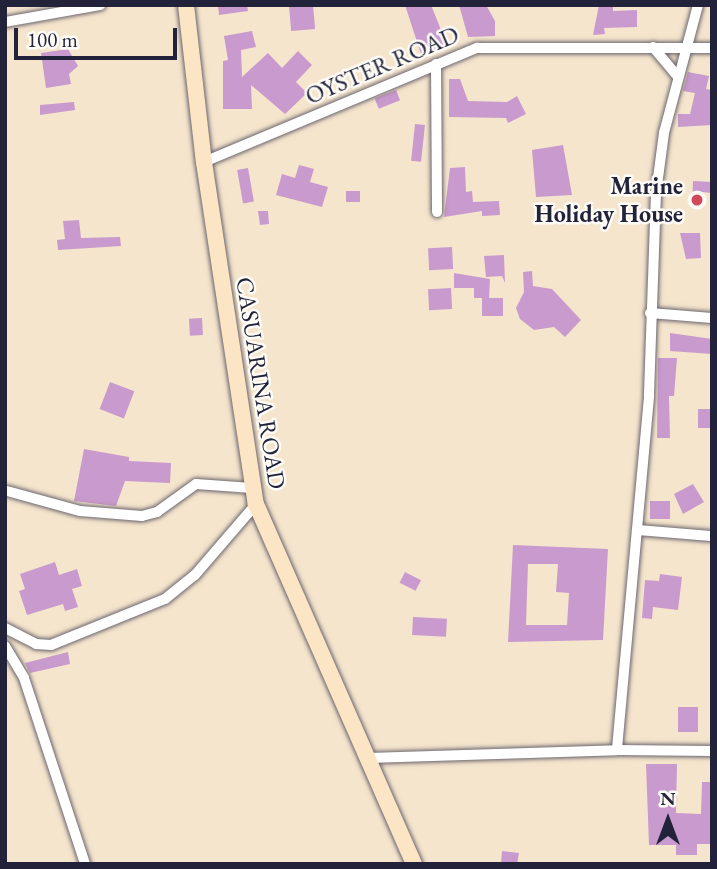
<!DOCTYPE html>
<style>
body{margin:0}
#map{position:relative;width:717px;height:869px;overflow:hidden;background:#f5e5cd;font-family:"EB Garamond",serif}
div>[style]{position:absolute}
.building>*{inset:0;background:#c99acd;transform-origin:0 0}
.roads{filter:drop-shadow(0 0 2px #6c666e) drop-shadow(0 0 2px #6c666e)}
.street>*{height:10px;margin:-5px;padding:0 5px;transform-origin:5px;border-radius:5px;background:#fff}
.secondary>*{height:16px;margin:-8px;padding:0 8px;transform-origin:8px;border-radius:8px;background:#fce5c4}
.dots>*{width:19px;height:19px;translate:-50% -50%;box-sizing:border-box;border:4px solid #fdfcf7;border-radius:50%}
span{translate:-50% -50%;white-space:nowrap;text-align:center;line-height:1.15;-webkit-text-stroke:5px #fdfcf7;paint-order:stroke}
.street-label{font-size:24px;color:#22223b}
.poi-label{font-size:24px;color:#22223b;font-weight:700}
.right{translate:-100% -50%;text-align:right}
.frame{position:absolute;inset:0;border:7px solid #22223b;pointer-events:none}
.north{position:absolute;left:633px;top:785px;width:70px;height:70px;-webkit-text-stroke:5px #fdfcf7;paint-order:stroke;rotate:0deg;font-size:19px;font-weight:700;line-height:28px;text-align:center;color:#22223b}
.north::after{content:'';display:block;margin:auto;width:24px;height:32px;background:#22223b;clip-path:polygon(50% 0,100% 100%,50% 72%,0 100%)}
.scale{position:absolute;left:14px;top:28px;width:163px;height:32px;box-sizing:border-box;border:4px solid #22223b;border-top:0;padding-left:9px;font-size:21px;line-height:24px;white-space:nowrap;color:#22223b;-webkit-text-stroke:5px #fdfcf7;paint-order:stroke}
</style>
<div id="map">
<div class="building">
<i style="clip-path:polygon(218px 5px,247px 5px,248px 11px,219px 15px)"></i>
<i style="left:313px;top:5px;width:24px;height:24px;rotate:85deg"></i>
<i style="clip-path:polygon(405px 5px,431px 5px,448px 47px,422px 57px)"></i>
<i style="clip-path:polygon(459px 5px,486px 5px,495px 21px,495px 36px,468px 37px)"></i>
<i style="clip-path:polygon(599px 5px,613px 5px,613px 11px,637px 10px,637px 27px,604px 28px,605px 34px,593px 35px)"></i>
<i style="clip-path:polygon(252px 31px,256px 47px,241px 50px,242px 77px,268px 53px,282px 68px,298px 51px,312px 65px,296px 82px,307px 93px,285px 114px,251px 85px,252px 109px,223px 109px,223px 61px,228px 60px,224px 36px)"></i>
<i style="clip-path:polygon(68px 49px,78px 66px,69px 74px,71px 84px,46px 88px,41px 53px)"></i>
<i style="clip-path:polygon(688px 72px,709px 76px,706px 89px,712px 90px,712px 125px,678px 127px,678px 114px,690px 114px,695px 93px,683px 91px)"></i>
<i style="clip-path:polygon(449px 79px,460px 79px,468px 101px,507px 102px,517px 96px,526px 114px,508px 123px,506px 118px,449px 117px)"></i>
<i style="left:396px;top:90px;width:11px;height:23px;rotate:68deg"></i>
<i style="clip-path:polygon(74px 102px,75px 110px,40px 115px,40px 105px)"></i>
<i style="left:415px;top:124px;width:10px;height:37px;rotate:6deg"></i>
<i style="clip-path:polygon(563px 145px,572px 195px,536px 197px,532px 150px)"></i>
<i style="clip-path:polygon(299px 165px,314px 169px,310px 182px,328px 187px,322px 207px,276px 195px,282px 174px,295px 178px)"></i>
<i style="clip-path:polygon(465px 167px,466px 192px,472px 191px,473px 202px,499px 201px,500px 215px,482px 216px,482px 211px,444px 217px,450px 168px)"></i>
<i style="left:248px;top:168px;width:34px;height:11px;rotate:80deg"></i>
<i style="clip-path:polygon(693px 181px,712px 182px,712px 193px,702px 192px,701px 208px,692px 208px)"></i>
<i style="left:346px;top:191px;width:14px;height:11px"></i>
<i style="clip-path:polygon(258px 211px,268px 211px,269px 224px,260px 225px)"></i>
<i style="clip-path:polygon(79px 220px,81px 238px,120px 237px,121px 246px,58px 250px,57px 240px,65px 239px,63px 221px)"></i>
<i style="clip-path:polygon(680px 233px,700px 233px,701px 258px,686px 259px)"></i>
<i style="left:452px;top:247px;width:22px;height:24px;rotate:87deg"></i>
<i style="clip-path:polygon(504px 255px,505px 283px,502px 276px,486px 277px,484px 256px)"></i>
<i style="clip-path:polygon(532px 271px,533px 286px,552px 289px,581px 320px,565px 337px,554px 327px,534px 330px,520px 319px,516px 308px,524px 292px,523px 272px)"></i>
<i style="clip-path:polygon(454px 273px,490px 279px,489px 298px,474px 298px,474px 288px,454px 288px)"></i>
<i style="left:451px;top:288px;width:21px;height:23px;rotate:87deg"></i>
<i style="left:482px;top:298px;width:21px;height:18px"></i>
<i style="left:202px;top:318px;width:17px;height:13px;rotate:87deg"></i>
<i style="clip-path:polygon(670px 333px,712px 339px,712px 354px,670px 351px)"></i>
<i style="clip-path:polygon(658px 358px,677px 358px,674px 396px,669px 396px,670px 438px,657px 438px)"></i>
<i style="left:110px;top:382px;width:26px;height:29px;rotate:21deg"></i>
<i style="left:698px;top:409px;width:14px;height:19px"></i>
<i style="clip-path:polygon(84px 449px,129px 457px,129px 461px,171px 463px,170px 483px,125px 481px,116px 506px,74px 501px)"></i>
<i style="clip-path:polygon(693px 484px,704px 502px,683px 514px,674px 494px)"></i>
<i style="left:650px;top:501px;width:20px;height:18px"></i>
<i style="clip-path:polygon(evenodd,513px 545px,608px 549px,603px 640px,508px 642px,513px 545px,528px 564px,558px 564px,556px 592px,569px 593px,567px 625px,526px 625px,528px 564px)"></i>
<i style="clip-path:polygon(55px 562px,59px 575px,77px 569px,82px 586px,72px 589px,78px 607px,65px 611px,63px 604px,27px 615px,19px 591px,25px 589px,20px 574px)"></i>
<i style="left:405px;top:572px;width:18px;height:12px;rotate:27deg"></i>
<i style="clip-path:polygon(660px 574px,682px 577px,678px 610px,653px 607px,652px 619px,642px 618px,645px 580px,659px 581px)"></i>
<i style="left:413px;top:617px;width:34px;height:18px;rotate:3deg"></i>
<i style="clip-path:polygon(68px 652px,70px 664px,30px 673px,25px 663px)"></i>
<i style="left:678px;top:707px;width:20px;height:25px"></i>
<i style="clip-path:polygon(646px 764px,677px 764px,676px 813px,701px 814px,702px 782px,712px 782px,712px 844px,697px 844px,697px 855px,676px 855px,676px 845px,649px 845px)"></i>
<i style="clip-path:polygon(502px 851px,519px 853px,517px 864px,501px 864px)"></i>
</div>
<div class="roads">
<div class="street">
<i style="left:698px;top:5px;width:132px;rotate:104.9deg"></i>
<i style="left:664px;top:133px;width:61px;rotate:97.6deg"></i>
<i style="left:656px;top:193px;width:204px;rotate:92deg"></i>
<i style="left:649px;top:397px;width:354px;rotate:95.2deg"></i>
<i style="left:617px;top:750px;width:95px;rotate:0.6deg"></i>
<i style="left:5px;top:22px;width:97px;rotate:-10.1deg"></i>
<i style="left:653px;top:47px;width:39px;rotate:50deg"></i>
<i style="left:436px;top:64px;width:148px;rotate:89.6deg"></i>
<i style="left:204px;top:162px;width:296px;rotate:-22.7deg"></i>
<i style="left:477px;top:48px;width:235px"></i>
<i style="left:650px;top:313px;width:62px;rotate:4.6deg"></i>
<i style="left:7px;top:491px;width:76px;rotate:15.3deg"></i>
<i style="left:80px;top:511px;width:62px;rotate:4.6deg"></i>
<i style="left:142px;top:516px;width:16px;rotate:-15deg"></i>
<i style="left:157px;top:512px;width:48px;rotate:-35.7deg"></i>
<i style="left:196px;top:484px;width:56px;rotate:4.1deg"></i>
<i style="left:637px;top:530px;width:75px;rotate:4.6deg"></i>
<i style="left:5px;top:628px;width:35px;rotate:27deg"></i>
<i style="left:36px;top:644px;width:15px;rotate:4deg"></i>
<i style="left:51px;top:645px;width:123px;rotate:-22deg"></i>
<i style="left:165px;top:599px;width:38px;rotate:-39deg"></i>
<i style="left:195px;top:575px;width:94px;rotate:-49.3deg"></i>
<i style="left:5px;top:646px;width:37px;rotate:59deg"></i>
<i style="left:24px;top:678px;width:196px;rotate:71.8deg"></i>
<i style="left:368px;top:758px;width:249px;rotate:-1.8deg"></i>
</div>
<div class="secondary">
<i style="left:186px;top:5px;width:158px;rotate:83.5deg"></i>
<i style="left:204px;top:162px;width:346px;rotate:81.4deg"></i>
<i style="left:256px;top:504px;width:393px;rotate:66.3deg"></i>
</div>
</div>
<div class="dots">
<i style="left:697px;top:200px;background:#d1495b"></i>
</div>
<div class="street-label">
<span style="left:382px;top:65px;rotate:-23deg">OYSTER ROAD</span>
<span style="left:261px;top:383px;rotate:81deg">CASUARINA ROAD</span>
</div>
<div class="poi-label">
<span class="right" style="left:683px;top:200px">Marine<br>Holiday House</span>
</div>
<div class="frame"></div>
<div class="north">N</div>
<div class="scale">100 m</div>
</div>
